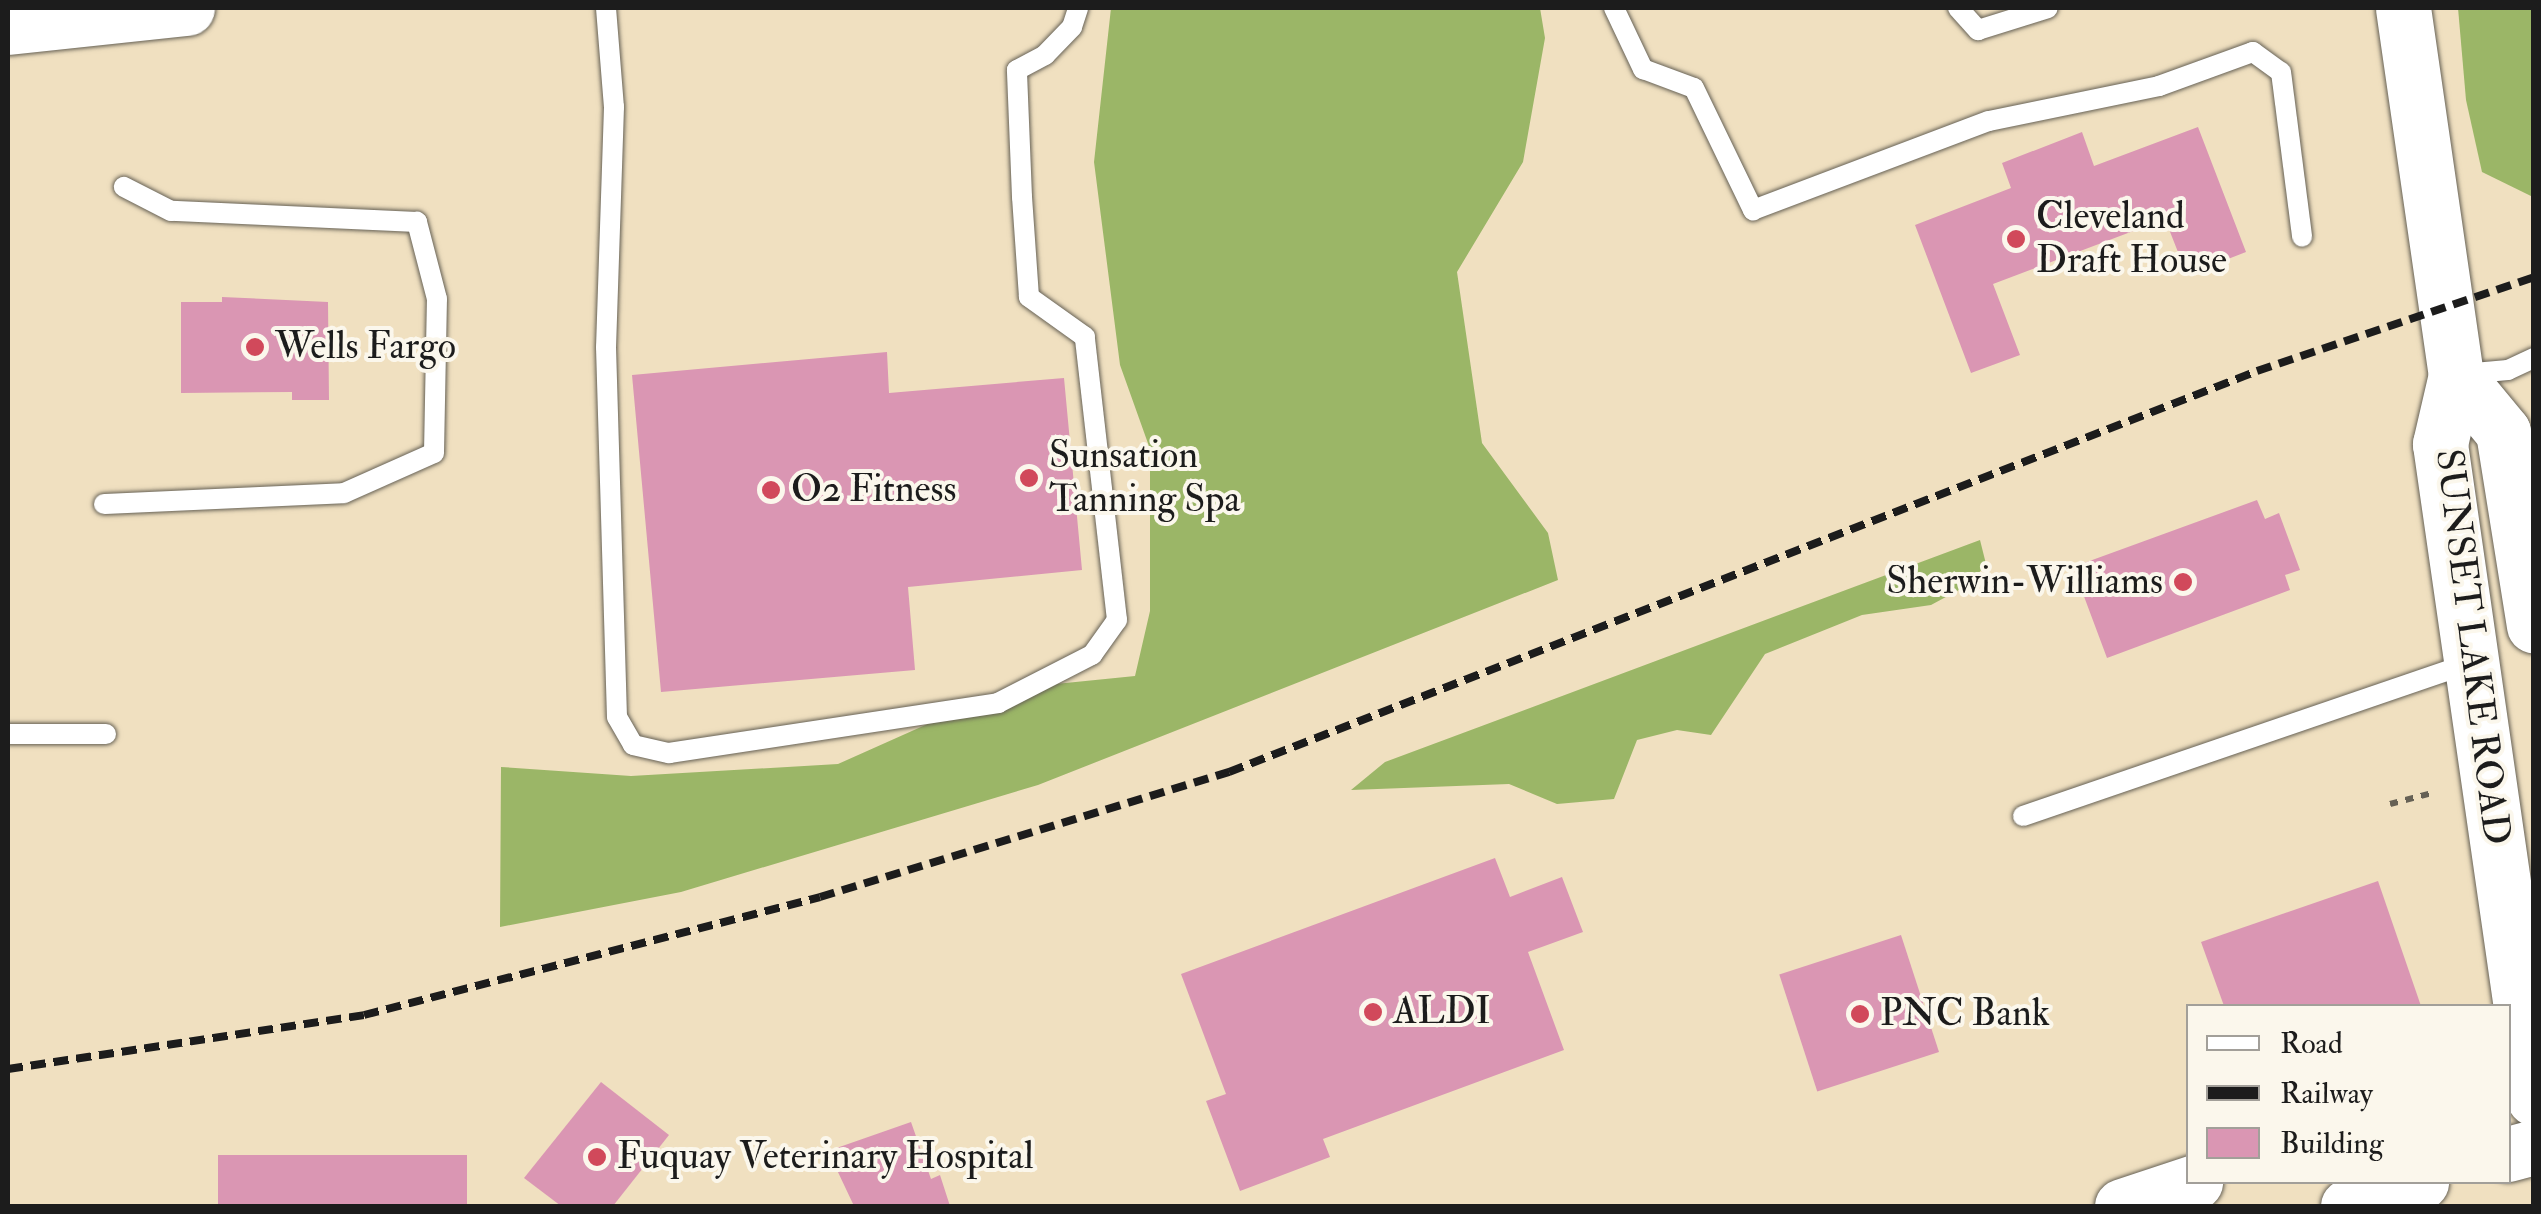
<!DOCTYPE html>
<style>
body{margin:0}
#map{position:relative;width:2541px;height:1214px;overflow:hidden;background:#f0e0c0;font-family:"IM FELL Double Pica",serif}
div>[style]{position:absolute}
.forest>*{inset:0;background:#9bb667}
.building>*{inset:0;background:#da96b3;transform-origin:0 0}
.path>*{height:6px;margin-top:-3px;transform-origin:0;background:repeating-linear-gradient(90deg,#666155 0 8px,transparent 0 16px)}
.roads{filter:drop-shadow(0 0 2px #666155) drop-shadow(0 0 2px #666155)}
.lane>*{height:20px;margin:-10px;padding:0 10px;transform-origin:10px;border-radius:10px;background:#fff}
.secondary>*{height:55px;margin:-27.5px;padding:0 27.5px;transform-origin:27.5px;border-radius:27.5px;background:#fff}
.highway>*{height:55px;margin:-27.5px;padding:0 27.5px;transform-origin:27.5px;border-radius:27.5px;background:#fff}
.rail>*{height:8px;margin-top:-4px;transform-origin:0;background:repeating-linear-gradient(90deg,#1c1c1c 0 15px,transparent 0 23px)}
.dots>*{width:28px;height:28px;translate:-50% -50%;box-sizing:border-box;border:5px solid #fbf7ec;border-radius:50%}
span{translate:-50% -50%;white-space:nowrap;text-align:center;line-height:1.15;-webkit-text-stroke:8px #fbf7ec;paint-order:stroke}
.poi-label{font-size:38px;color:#1c1c1c}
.left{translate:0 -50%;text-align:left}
.right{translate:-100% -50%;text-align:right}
.street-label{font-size:38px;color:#1c1c1c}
.frame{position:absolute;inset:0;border:10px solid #1c1c1c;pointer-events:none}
.legend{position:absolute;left:2186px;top:1004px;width:325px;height:180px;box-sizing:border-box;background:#fbf7ec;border:2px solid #a29f99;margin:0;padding:12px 18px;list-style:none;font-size:30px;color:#1c1c1c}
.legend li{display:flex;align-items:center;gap:20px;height:50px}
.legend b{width:50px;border:2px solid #a29f99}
</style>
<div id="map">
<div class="forest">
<i style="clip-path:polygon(1111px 8px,1540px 8px,1545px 38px,1523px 162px,1457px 272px,1482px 443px,1548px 533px,1558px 580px,1038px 785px,681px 892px,500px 927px,501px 767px,631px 776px,838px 764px,1006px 689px,1135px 676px,1150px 611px,1150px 449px,1120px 365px,1094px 162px)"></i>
<i style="clip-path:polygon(2458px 8px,2533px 8px,2533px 197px,2482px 172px,2466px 100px)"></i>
<i style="clip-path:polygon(1980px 540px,1986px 564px,1970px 584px,1931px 605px,1862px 615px,1765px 654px,1711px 735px,1677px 730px,1637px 740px,1614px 799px,1557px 804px,1509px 784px,1351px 790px,1385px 762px)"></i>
</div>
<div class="building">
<i style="clip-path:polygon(2198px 127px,2246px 252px,2187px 275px,2165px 219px,1993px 284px,2020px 355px,1971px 373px,1915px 225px,2011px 188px,2002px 163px,2082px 132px,2094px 166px)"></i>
<i style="clip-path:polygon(222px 297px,328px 302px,329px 400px,292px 400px,292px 392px,181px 393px,181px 302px,222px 302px)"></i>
<i style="clip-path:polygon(887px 352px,889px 393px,1064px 378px,1082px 570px,908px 587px,915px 670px,661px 692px,632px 375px)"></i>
<i style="clip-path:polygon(2257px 500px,2265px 519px,2279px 513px,2300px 570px,2285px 575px,2290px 590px,2107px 658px,2073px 567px)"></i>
<i style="clip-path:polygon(1495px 858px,1510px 897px,1562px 877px,1583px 932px,1528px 952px,1564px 1050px,1323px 1139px,1330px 1157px,1240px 1191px,1206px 1101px,1226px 1094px,1181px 974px)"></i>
<i style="clip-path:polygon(2378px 881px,2421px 1006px,2224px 1006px,2201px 942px)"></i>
<i style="left:1901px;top:935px;width:123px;height:128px;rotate:72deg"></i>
<i style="clip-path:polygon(601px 1082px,669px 1135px,613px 1206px,561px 1206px,524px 1178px)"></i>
<i style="clip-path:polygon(911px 1122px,931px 1179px,940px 1175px,950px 1206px,854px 1206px,828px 1151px)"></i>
<i style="left:467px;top:1155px;width:51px;height:249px;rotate:90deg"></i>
</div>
<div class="path">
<i style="left:2390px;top:804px;width:43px;rotate:-14.7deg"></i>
</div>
<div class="roads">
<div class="lane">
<i style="left:606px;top:8px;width:99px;rotate:85.4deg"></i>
<i style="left:614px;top:107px;width:240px;rotate:91.9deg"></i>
<i style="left:606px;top:347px;width:370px;rotate:88.3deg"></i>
<i style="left:617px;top:717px;width:32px;rotate:60deg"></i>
<i style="left:633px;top:745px;width:37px;rotate:13deg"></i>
<i style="left:669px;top:753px;width:333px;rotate:-8.6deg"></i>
<i style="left:998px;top:703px;width:106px;rotate:-27.1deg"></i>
<i style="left:1092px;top:655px;width:43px;rotate:-54.5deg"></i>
<i style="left:1117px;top:620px;width:285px;rotate:-96.5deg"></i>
<i style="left:1085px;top:337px;width:69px;rotate:-144.5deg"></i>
<i style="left:1029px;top:297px;width:100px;rotate:-94deg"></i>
<i style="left:1022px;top:197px;width:127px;rotate:-92.3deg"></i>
<i style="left:1017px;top:70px;width:32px;rotate:-28deg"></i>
<i style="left:1045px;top:55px;width:39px;rotate:-46deg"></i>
<i style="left:1072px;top:27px;width:20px;rotate:-72deg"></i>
<i style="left:1614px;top:8px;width:68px;rotate:64.6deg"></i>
<i style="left:1643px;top:69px;width:54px;rotate:20.4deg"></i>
<i style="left:1694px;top:88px;width:136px;rotate:64.2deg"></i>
<i style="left:1753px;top:210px;width:252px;rotate:-20.7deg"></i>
<i style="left:1989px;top:121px;width:174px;rotate:-11.6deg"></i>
<i style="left:2159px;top:86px;width:100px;rotate:-19.9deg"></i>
<i style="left:2253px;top:52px;width:34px;rotate:36deg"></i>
<i style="left:2281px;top:72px;width:166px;rotate:82.7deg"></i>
<i style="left:1958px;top:8px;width:30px;rotate:48deg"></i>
<i style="left:1978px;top:30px;width:73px;rotate:-17.4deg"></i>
<i style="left:2463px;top:374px;width:45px;rotate:-5.1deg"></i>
<i style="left:2508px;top:370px;width:29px;rotate:-25deg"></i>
<i style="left:104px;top:504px;width:240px;rotate:-2.6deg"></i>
<i style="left:344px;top:493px;width:98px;rotate:-24deg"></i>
<i style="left:434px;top:453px;width:154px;rotate:-88.9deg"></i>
<i style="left:437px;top:299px;width:80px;rotate:-104.6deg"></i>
<i style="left:417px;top:222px;width:246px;rotate:-177.4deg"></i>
<i style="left:171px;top:211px;width:53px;rotate:-152.9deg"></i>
<i style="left:8px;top:734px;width:98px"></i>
<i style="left:2023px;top:816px;width:472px;rotate:-18.9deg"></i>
</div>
<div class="secondary">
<i style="left:2403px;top:8px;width:371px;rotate:81.8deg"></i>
<i style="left:2456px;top:375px;width:71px;rotate:103.1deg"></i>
<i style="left:2440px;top:444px;width:661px;rotate:81.82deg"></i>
<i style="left:8px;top:27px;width:180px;rotate:-6.1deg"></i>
<i style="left:2456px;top:375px;width:74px;rotate:50.5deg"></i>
<i style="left:2503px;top:432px;width:196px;rotate:80.9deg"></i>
</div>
<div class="highway">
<i style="left:2508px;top:1075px;width:27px;rotate:-17deg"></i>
<i style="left:2508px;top:1154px;width:27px;rotate:-15deg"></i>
<i style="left:2122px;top:1206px;width:77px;rotate:-18.2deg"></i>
<i style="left:2348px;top:1206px;width:77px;rotate:-18.2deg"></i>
</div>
</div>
<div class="rail">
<i style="left:8px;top:1069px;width:360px;rotate:-8.6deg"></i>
<i style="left:364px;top:1015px;width:471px;rotate:-14.5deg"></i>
<i style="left:820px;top:897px;width:428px;rotate:-17deg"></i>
<i style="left:1229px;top:772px;width:1103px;rotate:-21.31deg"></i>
<i style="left:2257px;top:371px;width:293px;rotate:-18.7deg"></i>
</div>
<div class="dots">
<i style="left:2016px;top:239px;background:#d1495b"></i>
<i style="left:255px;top:347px;background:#d1495b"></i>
<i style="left:1029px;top:478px;background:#d1495b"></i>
<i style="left:771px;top:490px;background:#d1495b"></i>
<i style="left:2183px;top:582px;background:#d1495b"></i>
<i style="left:1373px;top:1012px;background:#d1495b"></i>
<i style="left:1860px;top:1014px;background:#d1495b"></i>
<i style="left:597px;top:1157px;background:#d1495b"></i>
</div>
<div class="poi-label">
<span class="left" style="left:2036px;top:239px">Cleveland<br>Draft House</span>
<span class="left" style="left:275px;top:347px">Wells Fargo</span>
<span class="left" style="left:1049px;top:478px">Sunsation<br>Tanning Spa</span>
<span class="left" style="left:791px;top:490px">O2 Fitness</span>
<span class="right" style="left:2163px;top:582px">Sherwin-Williams</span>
<span class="left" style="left:1393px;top:1012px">ALDI</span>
<span class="left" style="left:1880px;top:1014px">PNC Bank</span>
<span class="left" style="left:617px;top:1157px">Fuquay Veterinary Hospital</span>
</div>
<div class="street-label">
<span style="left:2472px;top:647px;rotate:83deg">SUNSET LAKE ROAD</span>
</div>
<div class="frame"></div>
<ul class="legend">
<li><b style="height:12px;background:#fff"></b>Road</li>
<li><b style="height:12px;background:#1c1c1c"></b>Railway</li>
<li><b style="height:28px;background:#da96b3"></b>Building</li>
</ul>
</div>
